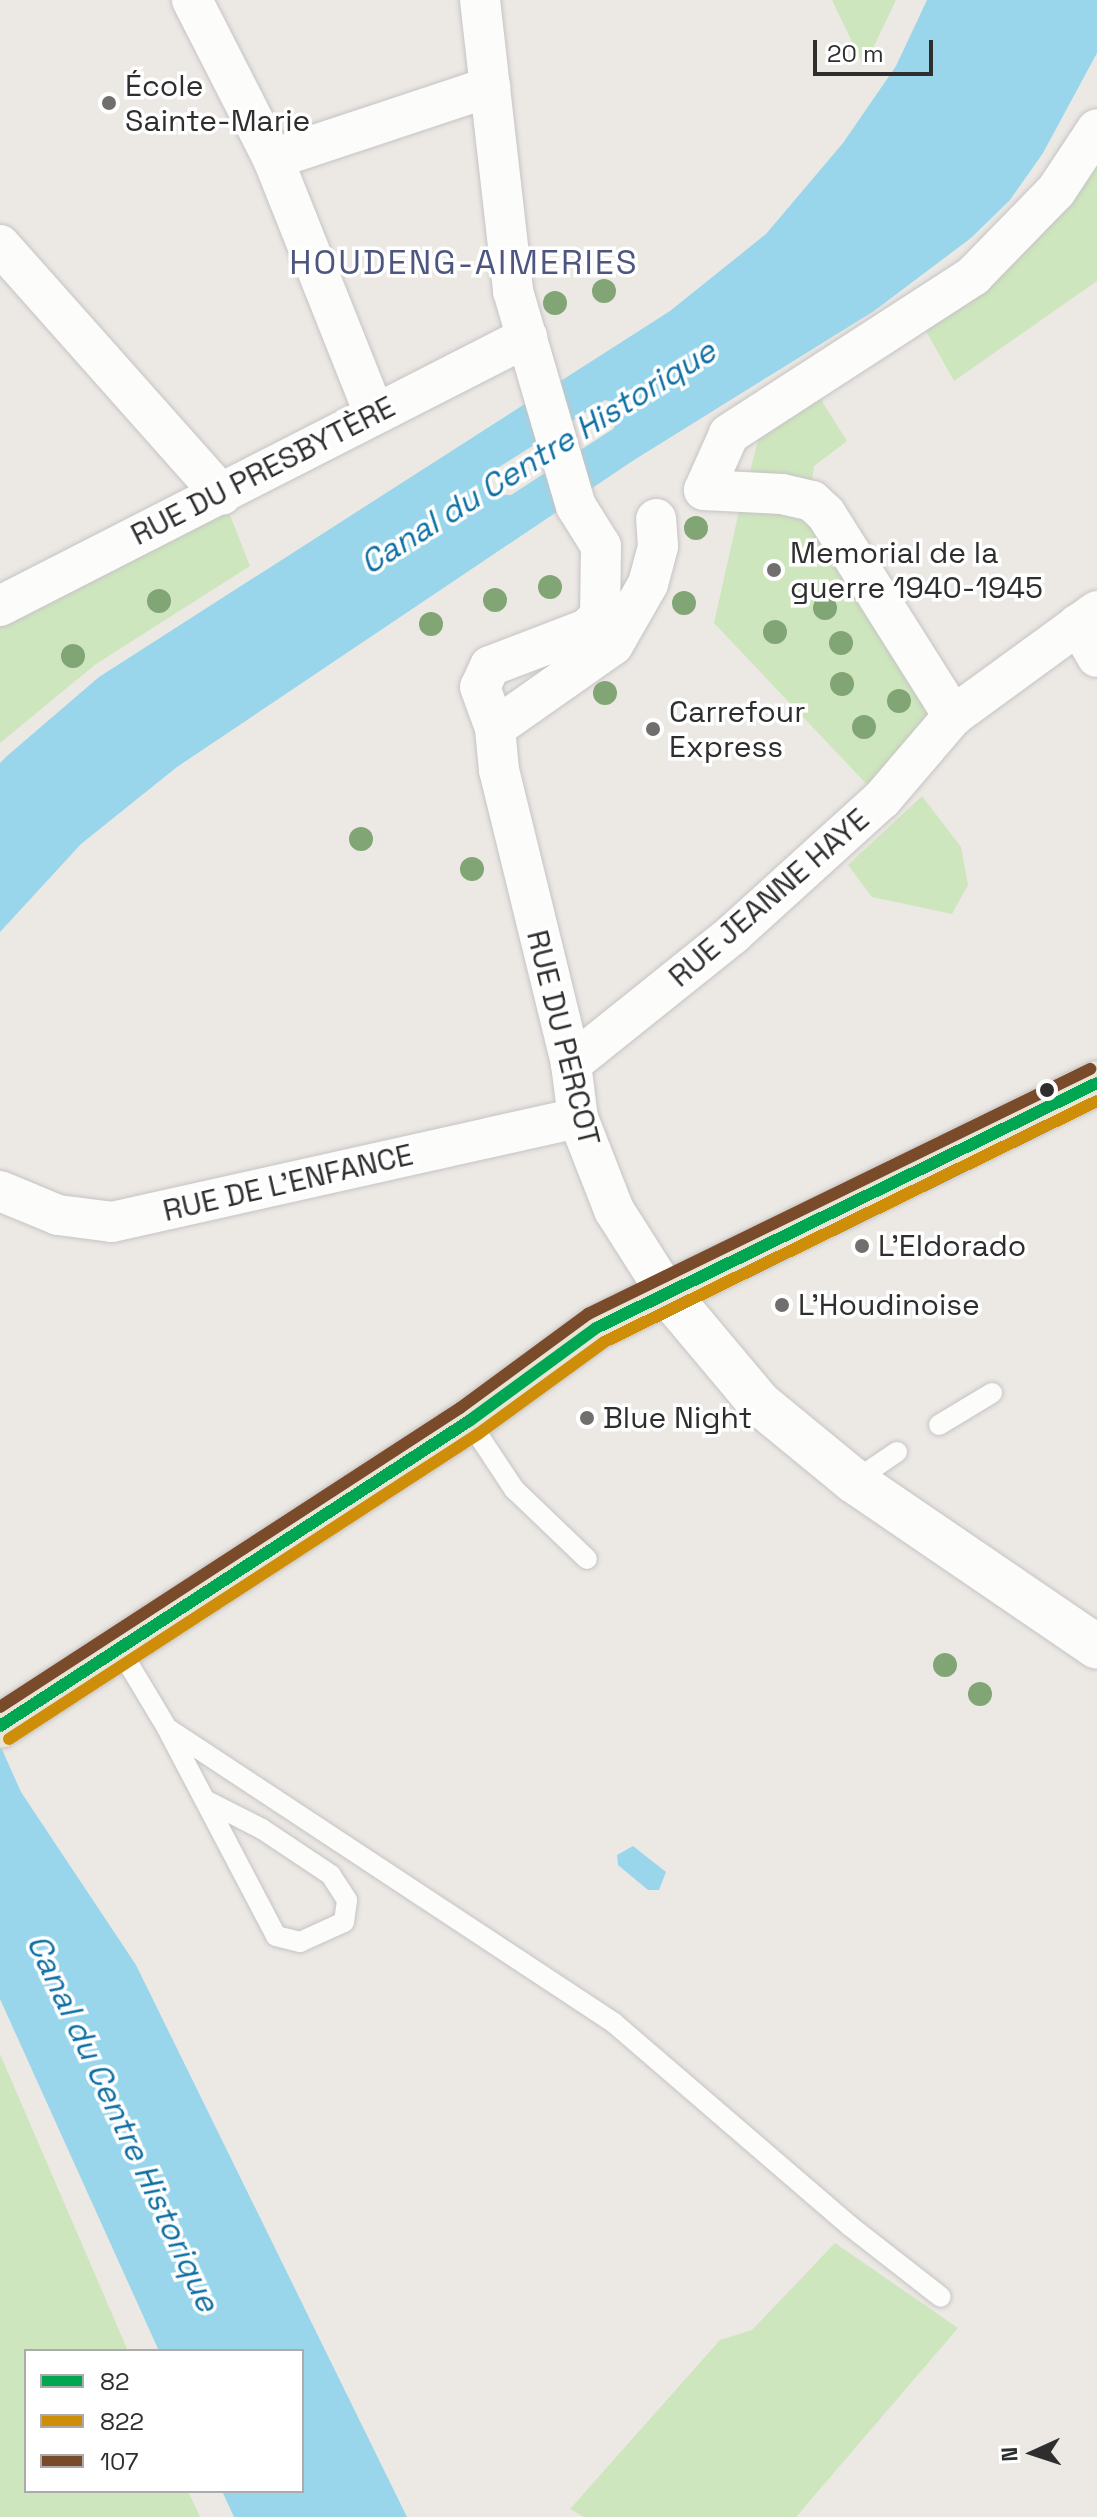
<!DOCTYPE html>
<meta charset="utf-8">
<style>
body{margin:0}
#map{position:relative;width:1097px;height:2517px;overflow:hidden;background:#ece8e4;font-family:"Space Grotesk",sans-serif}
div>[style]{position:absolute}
.green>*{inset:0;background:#cee6be}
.water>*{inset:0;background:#99d6ec}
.pier>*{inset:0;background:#ece8e4}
.roads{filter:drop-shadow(0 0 2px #c5c4c5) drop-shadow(0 0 2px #c5c4c5)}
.lane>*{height:20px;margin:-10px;padding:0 10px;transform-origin:10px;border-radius:10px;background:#fcfcfb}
.street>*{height:40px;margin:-20px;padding:0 20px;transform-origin:20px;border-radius:20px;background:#fcfcfb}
.secondary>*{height:44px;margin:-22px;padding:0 22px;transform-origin:22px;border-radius:22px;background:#fcfcfb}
.primary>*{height:44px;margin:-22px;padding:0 22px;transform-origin:22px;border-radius:22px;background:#e8e4d6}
.bus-1>*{height:12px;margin:-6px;padding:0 6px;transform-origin:6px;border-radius:6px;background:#00a651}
.bus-2>*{height:12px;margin:-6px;padding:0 6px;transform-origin:6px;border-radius:6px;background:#cf8e09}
.bus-3>*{height:12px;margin:-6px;padding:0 6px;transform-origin:6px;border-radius:6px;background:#7a4b2a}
.trees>*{width:24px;height:24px;margin:-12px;border-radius:50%;background:#82a575}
.dots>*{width:22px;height:22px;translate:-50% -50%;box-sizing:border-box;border:4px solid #fff;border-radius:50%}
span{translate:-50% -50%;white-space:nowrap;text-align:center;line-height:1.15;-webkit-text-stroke:7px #fff;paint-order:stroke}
.poi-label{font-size:30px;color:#2e2e2e}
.left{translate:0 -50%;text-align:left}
.street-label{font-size:30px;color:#2e2e2e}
.water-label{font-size:32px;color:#0d6fa3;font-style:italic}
.quarter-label{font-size:34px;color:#4d5680;letter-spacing:2px}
.legend{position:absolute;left:24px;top:2349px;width:280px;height:144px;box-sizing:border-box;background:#fff;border:2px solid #ababab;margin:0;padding:10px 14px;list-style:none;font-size:24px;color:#2e2e2e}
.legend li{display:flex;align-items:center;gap:16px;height:40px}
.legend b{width:40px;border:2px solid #ababab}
.north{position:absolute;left:993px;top:2413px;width:80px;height:80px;-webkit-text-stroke:6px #fff;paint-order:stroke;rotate:267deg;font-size:22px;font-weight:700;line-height:32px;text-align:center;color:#2e2e2e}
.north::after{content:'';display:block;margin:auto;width:28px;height:36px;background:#2e2e2e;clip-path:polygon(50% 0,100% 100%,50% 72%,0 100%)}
.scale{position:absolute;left:813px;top:40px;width:120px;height:36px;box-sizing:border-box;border:4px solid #2e2e2e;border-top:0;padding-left:10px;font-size:24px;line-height:28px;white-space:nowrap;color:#2e2e2e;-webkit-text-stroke:6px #fff;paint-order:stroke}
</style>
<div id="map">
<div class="green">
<i style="clip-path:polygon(832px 0,896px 0,864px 67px)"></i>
<i style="clip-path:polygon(1097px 129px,1097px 281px,954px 381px,917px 315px)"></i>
<i style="clip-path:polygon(820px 398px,847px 441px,814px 466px,811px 490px,747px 483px,758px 440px)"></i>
<i style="clip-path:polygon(222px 495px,250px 566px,96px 664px,0 743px,0 606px)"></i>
<i style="clip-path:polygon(757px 508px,815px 522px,939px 714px,874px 792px,714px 623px,739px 511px)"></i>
<i style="clip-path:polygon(922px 796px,961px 847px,968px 885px,952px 914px,872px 897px,848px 865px)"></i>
<i style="clip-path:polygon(0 2054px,128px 2351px,26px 2351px,26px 2491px,188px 2491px,200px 2517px,0 2517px)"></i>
<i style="clip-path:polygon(835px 2243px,958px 2328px,796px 2517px,584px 2517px,570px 2509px,720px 2340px,752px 2330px)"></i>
</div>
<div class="water">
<i style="clip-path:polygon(927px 0,1097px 0,1097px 53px,1043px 153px,1010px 200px,971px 238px,874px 311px,634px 460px,177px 767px,81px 844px,0 932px,0 763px,7px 756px,99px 677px,670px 311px,766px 234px,843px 143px,896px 66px)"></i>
<i style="clip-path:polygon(0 1745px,21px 1792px,136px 1965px,407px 2517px,234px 2517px,222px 2491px,302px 2491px,302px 2351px,159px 2351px,0 1999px)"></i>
<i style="clip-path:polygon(633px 1846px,666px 1872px,659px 1890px,648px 1890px,618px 1865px,617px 1855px)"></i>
</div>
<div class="pier">
<i style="clip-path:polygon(605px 400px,628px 406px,613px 429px,511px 495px,488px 494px,493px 471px)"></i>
</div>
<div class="roads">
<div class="lane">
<i style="left:469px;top:1421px;width:82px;rotate:56.5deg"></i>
<i style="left:514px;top:1489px;width:101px;rotate:43.8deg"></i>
<i style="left:939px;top:1425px;width:62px;rotate:-31.1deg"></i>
<i style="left:854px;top:1481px;width:52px;rotate:-34deg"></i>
<i style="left:119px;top:1648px;width:93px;rotate:59deg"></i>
<i style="left:167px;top:1728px;width:536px;rotate:33.42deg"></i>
<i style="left:614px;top:2023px;width:311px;rotate:40.7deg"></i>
<i style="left:850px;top:2226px;width:115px;rotate:38deg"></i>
<i style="left:169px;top:1732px;width:230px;rotate:62.3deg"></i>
<i style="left:276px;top:1936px;width:25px;rotate:14deg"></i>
<i style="left:300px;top:1942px;width:48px;rotate:-24.4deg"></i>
<i style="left:344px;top:1922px;width:22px;rotate:-82deg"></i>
<i style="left:347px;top:1900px;width:30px;rotate:-123deg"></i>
<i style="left:331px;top:1875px;width:83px;rotate:-146.3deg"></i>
<i style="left:262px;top:1829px;width:62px;rotate:-153deg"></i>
</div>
<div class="street">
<i style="left:192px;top:0;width:178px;rotate:63deg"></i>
<i style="left:273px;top:159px;width:273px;rotate:68.3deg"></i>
<i style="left:480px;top:0;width:293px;rotate:83.5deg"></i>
<i style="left:513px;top:291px;width:224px;rotate:73.7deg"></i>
<i style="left:576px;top:506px;width:47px;rotate:58deg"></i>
<i style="left:601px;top:546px;width:70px;rotate:90.8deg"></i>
<i style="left:600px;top:616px;width:18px;rotate:135deg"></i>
<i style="left:587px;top:629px;width:104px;rotate:159.1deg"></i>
<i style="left:490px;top:666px;width:23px;rotate:115deg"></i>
<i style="left:480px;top:687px;width:44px;rotate:69.9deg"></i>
<i style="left:495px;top:728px;width:42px;rotate:84.6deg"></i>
<i style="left:499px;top:770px;width:303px;rotate:76.2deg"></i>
<i style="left:571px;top:1064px;width:54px;rotate:82.6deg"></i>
<i style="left:578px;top:1118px;width:99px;rotate:68.6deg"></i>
<i style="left:614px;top:1210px;width:97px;rotate:57.6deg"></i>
<i style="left:273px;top:159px;width:229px;rotate:-18.4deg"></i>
<i style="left:0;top:245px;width:334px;rotate:48.4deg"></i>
<i style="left:704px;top:490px;width:61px;rotate:-65.9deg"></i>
<i style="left:729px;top:434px;width:291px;rotate:-32.9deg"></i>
<i style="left:973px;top:276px;width:119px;rotate:-45.7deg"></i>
<i style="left:1056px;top:191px;width:74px;rotate:-56.5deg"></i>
<i style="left:704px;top:490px;width:78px;rotate:2.9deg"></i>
<i style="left:782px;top:494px;width:31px;rotate:13deg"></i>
<i style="left:812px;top:501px;width:19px;rotate:43deg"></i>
<i style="left:826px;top:514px;width:239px;rotate:57.8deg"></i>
<i style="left:0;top:606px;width:592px;rotate:-27.04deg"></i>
<i style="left:1078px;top:624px;width:38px;rotate:60deg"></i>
<i style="left:495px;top:728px;width:144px;rotate:-35.1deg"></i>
<i style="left:613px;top:645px;width:70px;rotate:-60.2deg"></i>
<i style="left:648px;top:584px;width:39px;rotate:-75deg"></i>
<i style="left:658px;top:546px;width:27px;rotate:-94deg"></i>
<i style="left:571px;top:1064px;width:208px;rotate:-38.7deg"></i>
<i style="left:733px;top:934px;width:201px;rotate:-42.2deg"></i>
<i style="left:882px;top:799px;width:109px;rotate:-49.5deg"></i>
<i style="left:953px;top:716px;width:178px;rotate:-36.1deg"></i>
<i style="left:0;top:1191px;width:63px;rotate:22.5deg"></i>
<i style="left:58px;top:1215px;width:54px;rotate:7.4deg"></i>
<i style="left:112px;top:1222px;width:477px;rotate:-12.6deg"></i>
</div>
<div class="secondary">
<i style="left:666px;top:1292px;width:145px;rotate:50deg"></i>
<i style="left:759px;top:1403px;width:123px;rotate:39.4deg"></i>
<i style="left:854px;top:1481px;width:294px;rotate:34.3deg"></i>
</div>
<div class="primary">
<i style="left:0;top:1726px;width:559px;rotate:-33.04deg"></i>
<i style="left:469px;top:1421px;width:157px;rotate:-36.2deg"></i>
<i style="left:596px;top:1328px;width:558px;rotate:-26.06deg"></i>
</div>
</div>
<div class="bus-1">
<i style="left:0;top:1726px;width:559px;rotate:-33.04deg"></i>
<i style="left:469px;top:1421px;width:157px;rotate:-36.2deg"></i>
<i style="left:596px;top:1328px;width:558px;rotate:-26.06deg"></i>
</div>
<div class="bus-2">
<i style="left:9px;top:1739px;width:559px;rotate:-33.04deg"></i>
<i style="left:478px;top:1434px;width:156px;rotate:-36.1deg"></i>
<i style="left:604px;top:1342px;width:549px;rotate:-26.05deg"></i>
</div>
<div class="bus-3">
<i style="left:0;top:1707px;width:549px;rotate:-33.02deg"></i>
<i style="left:460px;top:1408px;width:159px;rotate:-36.3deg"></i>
<i style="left:588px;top:1314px;width:559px;rotate:-26.01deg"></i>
</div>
<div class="trees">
<i style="left:604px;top:291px"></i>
<i style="left:555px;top:303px"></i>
<i style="left:696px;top:528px"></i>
<i style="left:550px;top:587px"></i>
<i style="left:495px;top:600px"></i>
<i style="left:159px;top:601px"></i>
<i style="left:684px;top:603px"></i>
<i style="left:825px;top:608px"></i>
<i style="left:431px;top:624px"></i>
<i style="left:775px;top:632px"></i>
<i style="left:841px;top:643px"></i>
<i style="left:73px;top:656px"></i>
<i style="left:842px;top:684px"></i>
<i style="left:605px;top:693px"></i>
<i style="left:899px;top:701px"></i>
<i style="left:864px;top:727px"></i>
<i style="left:361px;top:839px"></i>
<i style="left:472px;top:869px"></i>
<i style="left:945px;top:1665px"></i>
<i style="left:980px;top:1694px"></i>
</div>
<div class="dots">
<i style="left:109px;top:103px;background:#706f6e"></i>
<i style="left:774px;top:570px;background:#706f6e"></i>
<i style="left:653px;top:729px;background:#706f6e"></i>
<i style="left:1047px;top:1090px;background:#2e2e2e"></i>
<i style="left:862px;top:1246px;background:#706f6e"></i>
<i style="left:782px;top:1305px;background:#706f6e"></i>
<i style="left:587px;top:1418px;background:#706f6e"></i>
</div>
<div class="poi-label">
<span class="left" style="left:125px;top:103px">École<br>Sainte-Marie</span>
<span class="left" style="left:790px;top:570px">Memorial de la<br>guerre 1940-1945</span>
<span class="left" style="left:669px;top:729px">Carrefour<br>Express</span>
<span class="left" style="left:878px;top:1246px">L'Eldorado</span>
<span class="left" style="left:798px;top:1305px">L'Houdinoise</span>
<span class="left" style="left:603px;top:1418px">Blue Night</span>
</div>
<div class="street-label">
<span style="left:263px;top:471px;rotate:-27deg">RUE DU PRESBYTÈRE</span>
<span style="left:769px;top:898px;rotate:-41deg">RUE JEANNE HAYE</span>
<span style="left:563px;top:1038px;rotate:76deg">RUE DU PERCOT</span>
<span style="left:288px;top:1183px;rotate:-13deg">RUE DE L'ENFANCE</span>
</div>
<div class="water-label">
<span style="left:538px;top:457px;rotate:-32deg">Canal du Centre Historique</span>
<span style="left:123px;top:2123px;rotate:65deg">Canal du Centre Historique</span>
</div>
<div class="quarter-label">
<span style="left:464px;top:263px">HOUDENG-AIMERIES</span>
</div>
<ul class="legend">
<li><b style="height:10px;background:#00a651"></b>82</li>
<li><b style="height:10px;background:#cf8e09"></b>822</li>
<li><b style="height:10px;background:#7a4b2a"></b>107</li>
</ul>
<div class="north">N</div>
<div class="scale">20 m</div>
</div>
